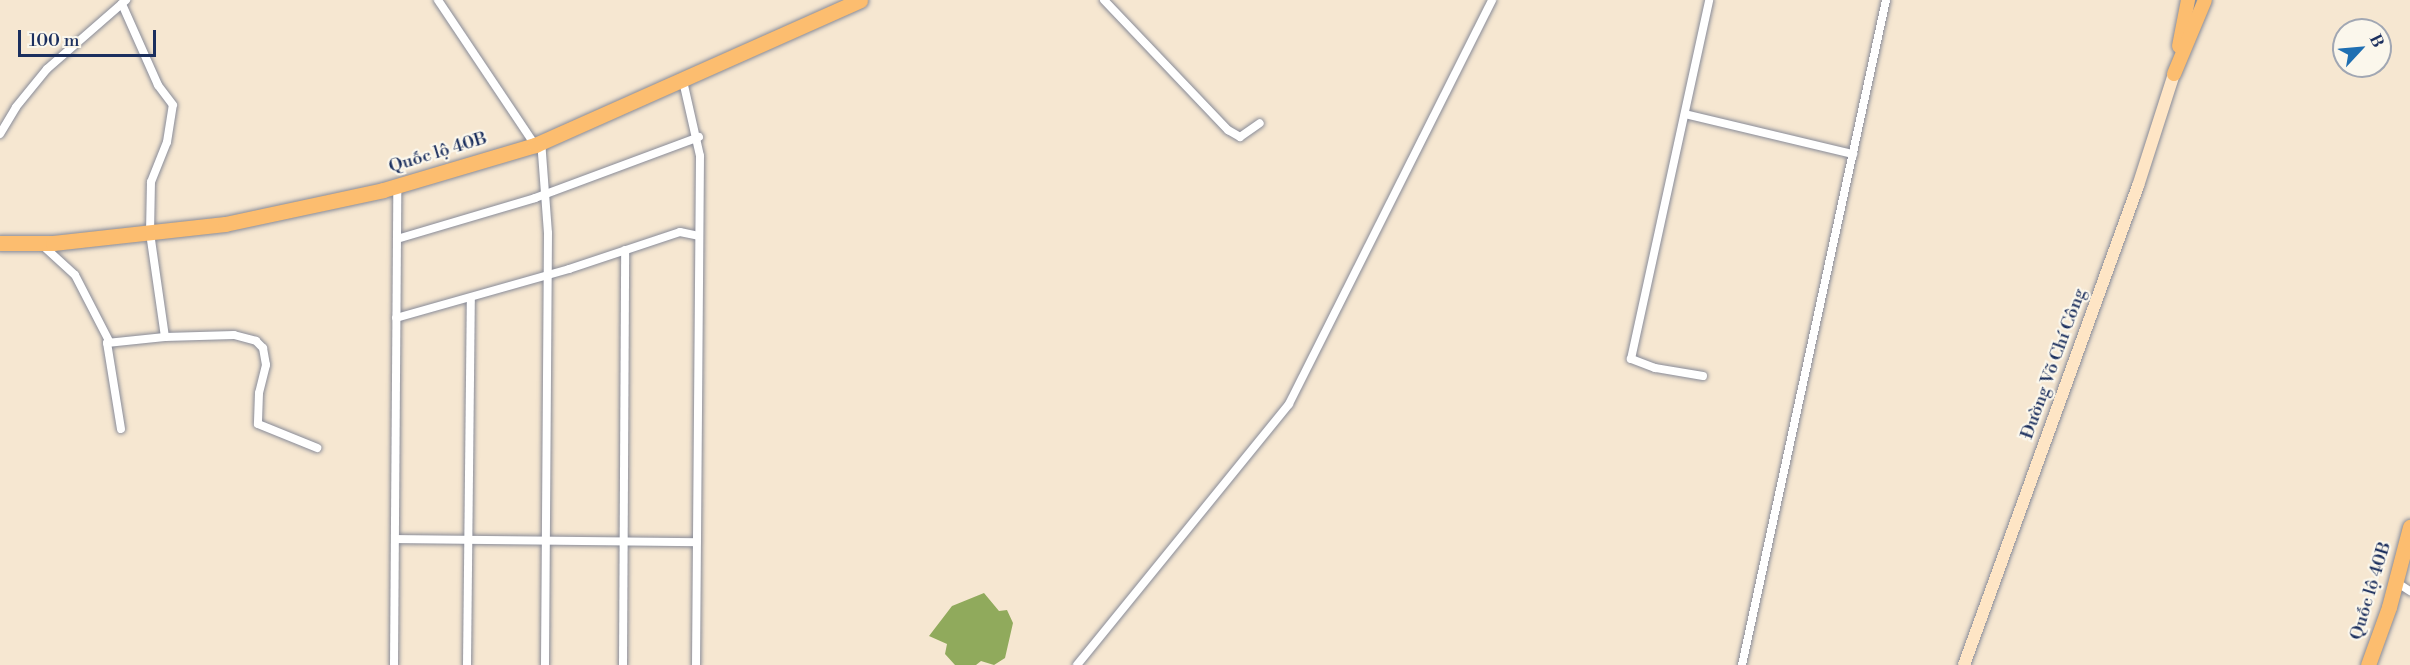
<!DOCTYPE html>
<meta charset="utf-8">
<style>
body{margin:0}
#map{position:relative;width:2410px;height:665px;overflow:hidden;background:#f6e7d1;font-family:"Libre Bodoni",serif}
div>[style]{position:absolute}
.forest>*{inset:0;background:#90aa5c}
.roads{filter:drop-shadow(0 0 2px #888b98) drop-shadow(0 0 2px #888b98)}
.street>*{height:8px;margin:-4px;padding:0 4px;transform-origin:4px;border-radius:4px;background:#fff}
.secondary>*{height:12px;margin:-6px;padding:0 6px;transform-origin:6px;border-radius:6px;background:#fee5c5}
.primary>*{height:14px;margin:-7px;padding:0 7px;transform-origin:7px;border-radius:7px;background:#fcbd6f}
.highway>*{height:15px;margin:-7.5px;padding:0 7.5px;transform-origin:7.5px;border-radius:7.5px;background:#fcbd6f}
span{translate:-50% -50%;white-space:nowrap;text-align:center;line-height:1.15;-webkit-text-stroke:4.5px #fbf7ec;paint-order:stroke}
.street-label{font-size:18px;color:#1b2f5e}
.north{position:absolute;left:2332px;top:18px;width:60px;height:60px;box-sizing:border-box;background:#fbf7ec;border:2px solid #a1a7b3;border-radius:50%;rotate:64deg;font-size:16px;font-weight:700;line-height:24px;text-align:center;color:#1b2f5e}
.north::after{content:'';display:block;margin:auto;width:21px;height:27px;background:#1f6fb2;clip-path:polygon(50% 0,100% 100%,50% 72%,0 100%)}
.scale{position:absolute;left:18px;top:30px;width:138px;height:27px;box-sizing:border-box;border:3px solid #1b2f5e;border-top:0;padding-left:8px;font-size:18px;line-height:21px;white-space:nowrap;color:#1b2f5e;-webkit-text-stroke:4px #fbf7ec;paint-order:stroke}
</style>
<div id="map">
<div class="forest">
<i style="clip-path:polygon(984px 593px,999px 611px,1007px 610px,1013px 623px,1005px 658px,994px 665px,981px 661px,976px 665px,955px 665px,945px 654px,947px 644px,929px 636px,952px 606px)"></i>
</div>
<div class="roads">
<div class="street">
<i style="left:438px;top:0;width:174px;rotate:56.2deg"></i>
<i style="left:1104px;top:0;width:180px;rotate:46.4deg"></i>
<i style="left:1228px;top:130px;width:14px;rotate:30deg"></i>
<i style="left:1240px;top:137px;width:24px;rotate:-35deg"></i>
<i style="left:683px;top:81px;width:77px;rotate:77.2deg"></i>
<i style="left:700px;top:156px;width:509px;rotate:90.45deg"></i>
<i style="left:1685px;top:114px;width:173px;rotate:13.4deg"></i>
<i style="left:0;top:134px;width:31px;rotate:-59deg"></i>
<i style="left:16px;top:107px;width:49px;rotate:-50.8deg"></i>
<i style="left:47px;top:69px;width:105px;rotate:-41.1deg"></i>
<i style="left:541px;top:140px;width:93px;rotate:85.7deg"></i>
<i style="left:548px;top:233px;width:432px;rotate:90.4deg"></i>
<i style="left:397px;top:239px;width:144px;rotate:-16.5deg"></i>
<i style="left:535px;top:198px;width:175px;rotate:-20.4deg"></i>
<i style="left:40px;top:243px;width:47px;rotate:42.4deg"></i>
<i style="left:75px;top:275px;width:74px;rotate:62.7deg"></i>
<i style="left:396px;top:318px;width:180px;rotate:-15.8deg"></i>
<i style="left:569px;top:269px;width:117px;rotate:-18.4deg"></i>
<i style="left:680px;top:232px;width:19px;rotate:12deg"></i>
<i style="left:165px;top:337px;width:69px;rotate:-1.7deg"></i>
<i style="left:234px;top:335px;width:23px;rotate:15deg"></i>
<i style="left:256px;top:341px;width:10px;rotate:45deg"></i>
<i style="left:263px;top:348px;width:17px;rotate:80deg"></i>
<i style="left:266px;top:365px;width:29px;rotate:104deg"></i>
<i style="left:259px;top:393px;width:31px;rotate:92deg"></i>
<i style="left:258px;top:424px;width:64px;rotate:22.1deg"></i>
<i style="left:1703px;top:376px;width:49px;rotate:-170.5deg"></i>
<i style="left:1655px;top:368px;width:26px;rotate:-159deg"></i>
<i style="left:1631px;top:359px;width:367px;rotate:-77.7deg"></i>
<i style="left:121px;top:429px;width:87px;rotate:-99.2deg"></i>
<i style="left:107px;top:343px;width:58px;rotate:-5.9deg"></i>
<i style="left:165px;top:337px;width:105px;rotate:-98.2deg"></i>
<i style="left:150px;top:233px;width:51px;rotate:-88.9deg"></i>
<i style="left:151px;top:182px;width:43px;rotate:-68.2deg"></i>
<i style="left:167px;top:142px;width:37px;rotate:-81deg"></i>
<i style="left:173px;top:105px;width:25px;rotate:-127deg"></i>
<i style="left:158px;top:85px;width:89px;rotate:-114deg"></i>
<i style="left:395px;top:539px;width:302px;rotate:0.6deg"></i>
<i style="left:2396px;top:582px;width:17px;rotate:33deg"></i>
<i style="left:394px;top:665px;width:479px;rotate:-89.6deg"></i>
<i style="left:467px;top:665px;width:367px;rotate:-89.4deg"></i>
<i style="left:623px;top:665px;width:415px;rotate:-89.7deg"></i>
<i style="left:1077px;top:665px;width:336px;rotate:-50.9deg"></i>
<i style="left:1289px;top:404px;width:452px;rotate:-63.3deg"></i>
<i style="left:1742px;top:665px;width:680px;rotate:-77.78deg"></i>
</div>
<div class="secondary">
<i style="left:1964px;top:665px;width:510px;rotate:-70.04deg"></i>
<i style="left:2138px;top:186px;width:118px;rotate:-72.2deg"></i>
</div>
<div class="primary">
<i style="left:2179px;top:46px;width:47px;rotate:-78.9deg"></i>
<i style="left:2174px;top:74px;width:80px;rotate:-67.3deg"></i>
</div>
<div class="highway">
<i style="left:0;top:243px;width:53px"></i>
<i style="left:53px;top:243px;width:173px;rotate:-6.3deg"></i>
<i style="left:225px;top:224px;width:162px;rotate:-12.1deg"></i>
<i style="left:383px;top:190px;width:159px;rotate:-16.5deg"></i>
<i style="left:535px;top:145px;width:356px;rotate:-24deg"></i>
<i style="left:2368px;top:665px;width:62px;rotate:-70.1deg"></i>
<i style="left:2389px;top:607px;width:83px;rotate:-75.3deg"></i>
</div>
</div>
<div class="street-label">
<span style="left:438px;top:153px;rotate:-17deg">Quốc lộ 40B</span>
<span style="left:2054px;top:364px;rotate:-70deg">Đường Võ Chí Công</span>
<span style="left:2371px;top:591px;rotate:-73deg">Quốc lộ 40B</span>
</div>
<div class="north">B</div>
<div class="scale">100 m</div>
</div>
